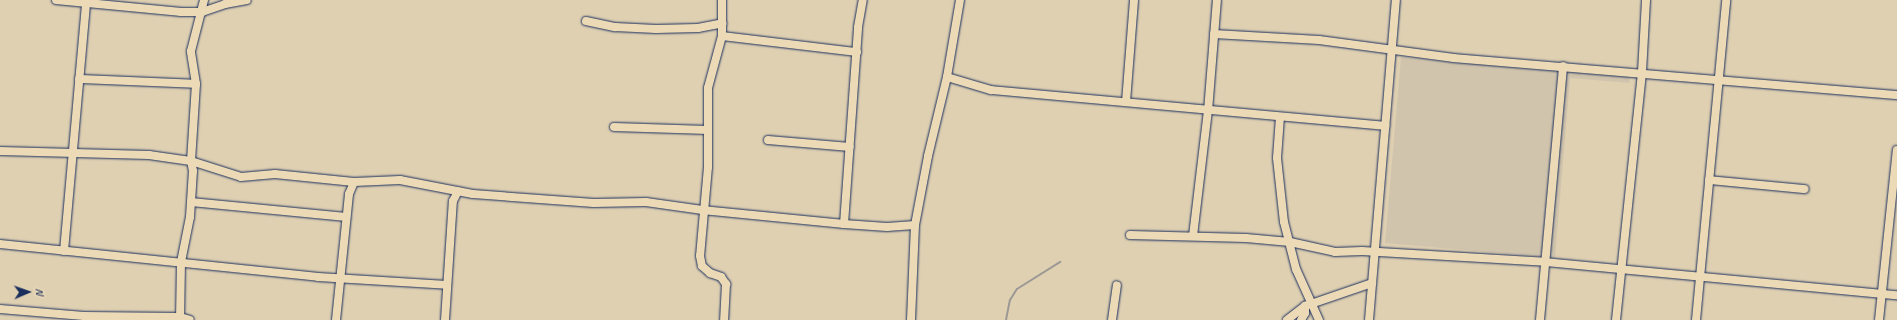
<!DOCTYPE html>
<style>
body{margin:0}
#map{position:relative;width:1897px;height:320px;overflow:hidden;background:#dfd0b2;font-family:Caveat,sans-serif}
div>[style]{position:absolute}
.built>*{inset:0;background:#d1c4ac}
.stream>*{height:2px;margin:-1px;padding:0 1px;transform-origin:1px;border-radius:1px;background:#9c9995}
.roads{filter:drop-shadow(0 0 1px #1b2f5e) drop-shadow(0 0 1px #1b2f5e)}
.street>*{height:8px;margin:-4px;padding:0 4px;transform-origin:4px;border-radius:4px;background:#ecdab7}
span{translate:-50% -50%;white-space:nowrap;text-align:center;line-height:1.15;-webkit-text-stroke:3px #ecdab7;paint-order:stroke}
.north{position:absolute;left:8px;top:272px;width:40px;height:40px;-webkit-text-stroke:3px #ecdab7;paint-order:stroke;rotate:88deg;font-size:11px;font-weight:700;line-height:16px;text-align:center;color:#1b2f5e}
.north::after{content:'';display:block;margin:auto;width:14px;height:18px;background:#1b2f5e;clip-path:polygon(50% 0,100% 100%,50% 72%,0 100%)}
</style>
<div id="map">
<div class="built">
<i style="clip-path:polygon(1401px 57px,1629px 77px,1630px 83px,1570px 78px,1555px 258px,1385px 243px)"></i>
</div>
<div class="stream">
<i style="left:1006px;top:320px;width:20px;rotate:-79deg"></i>
<i style="left:1010px;top:300px;width:13px;rotate:-58deg"></i>
<i style="left:1017px;top:289px;width:51px;rotate:-32.1deg"></i>
</div>
<div class="roads">
<div class="street">
<i style="left:56px;top:0;width:126px;rotate:5.5deg"></i>
<i style="left:181px;top:12px;width:21px"></i>
<i style="left:202px;top:12px;width:24px;rotate:-19deg"></i>
<i style="left:225px;top:4px;width:22px;rotate:-10deg"></i>
<i style="left:722px;top:0;width:36px;rotate:90deg"></i>
<i style="left:722px;top:36px;width:54px;rotate:105.1deg"></i>
<i style="left:708px;top:88px;width:79px;rotate:90deg"></i>
<i style="left:708px;top:167px;width:89px;rotate:95.1deg"></i>
<i style="left:700px;top:256px;width:10px;rotate:79deg"></i>
<i style="left:702px;top:266px;width:11px;rotate:41deg"></i>
<i style="left:710px;top:273px;width:12px;rotate:20deg"></i>
<i style="left:721px;top:277px;width:9px;rotate:54deg"></i>
<i style="left:726px;top:284px;width:36px;rotate:93deg"></i>
<i style="left:960px;top:0;width:78px;rotate:99.6deg"></i>
<i style="left:947px;top:77px;width:46px;rotate:16.5deg"></i>
<i style="left:991px;top:90px;width:396px;rotate:5.2deg"></i>
<i style="left:586px;top:21px;width:30px;rotate:12deg"></i>
<i style="left:615px;top:27px;width:41px;rotate:2.8deg"></i>
<i style="left:656px;top:29px;width:42px;rotate:-1.4deg"></i>
<i style="left:698px;top:28px;width:25px;rotate:-11deg"></i>
<i style="left:1214px;top:34px;width:105px;rotate:3.3deg"></i>
<i style="left:1319px;top:40px;width:136px;rotate:7.6deg"></i>
<i style="left:1454px;top:58px;width:445px;rotate:4.8deg"></i>
<i style="left:722px;top:36px;width:136px;rotate:6.8deg"></i>
<i style="left:79px;top:79px;width:117px;rotate:2.4deg"></i>
<i style="left:1126px;top:102px;width:102px;rotate:-85.5deg"></i>
<i style="left:1280px;top:117px;width:41px;rotate:94.2deg"></i>
<i style="left:1277px;top:158px;width:64px;rotate:83.8deg"></i>
<i style="left:1284px;top:222px;width:49px;rotate:75.7deg"></i>
<i style="left:1296px;top:269px;width:56px;rotate:65.7deg"></i>
<i style="left:614px;top:127px;width:94px;rotate:1.8deg"></i>
<i style="left:768px;top:140px;width:82px;rotate:4.9deg"></i>
<i style="left:0;top:151px;width:149px;rotate:1.5deg"></i>
<i style="left:149px;top:155px;width:42px;rotate:8.1deg"></i>
<i style="left:191px;top:161px;width:52px;rotate:17.7deg"></i>
<i style="left:241px;top:177px;width:34px;rotate:-5deg"></i>
<i style="left:275px;top:174px;width:79px;rotate:5.8deg"></i>
<i style="left:354px;top:182px;width:46px;rotate:-2.5deg"></i>
<i style="left:400px;top:180px;width:74px;rotate:10.9deg"></i>
<i style="left:473px;top:194px;width:121px;rotate:4.3deg"></i>
<i style="left:594px;top:203px;width:52px;rotate:-1.1deg"></i>
<i style="left:646px;top:202px;width:57px;rotate:8.1deg"></i>
<i style="left:702px;top:210px;width:143px;rotate:5.6deg"></i>
<i style="left:844px;top:224px;width:43px;rotate:4deg"></i>
<i style="left:887px;top:227px;width:28px;rotate:-4deg"></i>
<i style="left:1709px;top:180px;width:96px;rotate:5.4deg"></i>
<i style="left:191px;top:202px;width:156px;rotate:5.5deg"></i>
<i style="left:844px;top:224px;width:197px;rotate:-85.9deg"></i>
<i style="left:858px;top:27px;width:27px;rotate:-80deg"></i>
<i style="left:1130px;top:235px;width:116px;rotate:1.5deg"></i>
<i style="left:1246px;top:238px;width:44px;rotate:5.2deg"></i>
<i style="left:1290px;top:242px;width:46px;rotate:12.5deg"></i>
<i style="left:1335px;top:252px;width:27px;rotate:-2deg"></i>
<i style="left:1362px;top:251px;width:183px;rotate:3.4deg"></i>
<i style="left:1545px;top:262px;width:354px;rotate:5.4deg"></i>
<i style="left:1193px;top:236px;width:126px;rotate:-83.2deg"></i>
<i style="left:1208px;top:111px;width:111px;rotate:-85.4deg"></i>
<i style="left:0;top:244px;width:320px;rotate:5.9deg"></i>
<i style="left:318px;top:277px;width:129px;rotate:3.5deg"></i>
<i style="left:64px;top:251px;width:249px;rotate:-84.9deg"></i>
<i style="left:0;top:309px;width:84px;rotate:4.8deg"></i>
<i style="left:84px;top:316px;width:96px;rotate:0.6deg"></i>
<i style="left:180px;top:317px;width:10px;rotate:17deg"></i>
<i style="left:180px;top:320px;width:58px;rotate:-89deg"></i>
<i style="left:181px;top:262px;width:46px;rotate:-78.7deg"></i>
<i style="left:190px;top:217px;width:46px;rotate:-86.3deg"></i>
<i style="left:193px;top:171px;width:10px;rotate:-101deg"></i>
<i style="left:191px;top:161px;width:77px;rotate:-86.3deg"></i>
<i style="left:196px;top:84px;width:33px;rotate:-99deg"></i>
<i style="left:191px;top:51px;width:53px;rotate:-75.7deg"></i>
<i style="left:336px;top:320px;width:127px;rotate:-84.1deg"></i>
<i style="left:349px;top:194px;width:13px;rotate:-67deg"></i>
<i style="left:445px;top:320px;width:119px;rotate:-86.2deg"></i>
<i style="left:453px;top:201px;width:11px;rotate:-63deg"></i>
<i style="left:911px;top:320px;width:95px;rotate:-87.6deg"></i>
<i style="left:915px;top:225px;width:70px;rotate:-79.3deg"></i>
<i style="left:928px;top:156px;width:81px;rotate:-76.5deg"></i>
<i style="left:1112px;top:320px;width:35px;rotate:-82deg"></i>
<i style="left:1287px;top:320px;width:23px;rotate:-38deg"></i>
<i style="left:1305px;top:306px;width:71px;rotate:-18.9deg"></i>
<i style="left:1301px;top:320px;width:8px;rotate:-60deg"></i>
<i style="left:1305px;top:313px;width:7px;rotate:-90deg"></i>
<i style="left:1369px;top:320px;width:321px;rotate:-85.2deg"></i>
<i style="left:1540px;top:320px;width:255px;rotate:-84.8deg"></i>
<i style="left:1616px;top:320px;width:249px;rotate:-84deg"></i>
<i style="left:1642px;top:72px;width:72px;rotate:-86.8deg"></i>
<i style="left:1696px;top:320px;width:321px;rotate:-84.6deg"></i>
<i style="left:1879px;top:320px;width:171px;rotate:-84deg"></i>
</div>
</div>
<div class="north">N</div>
</div>
